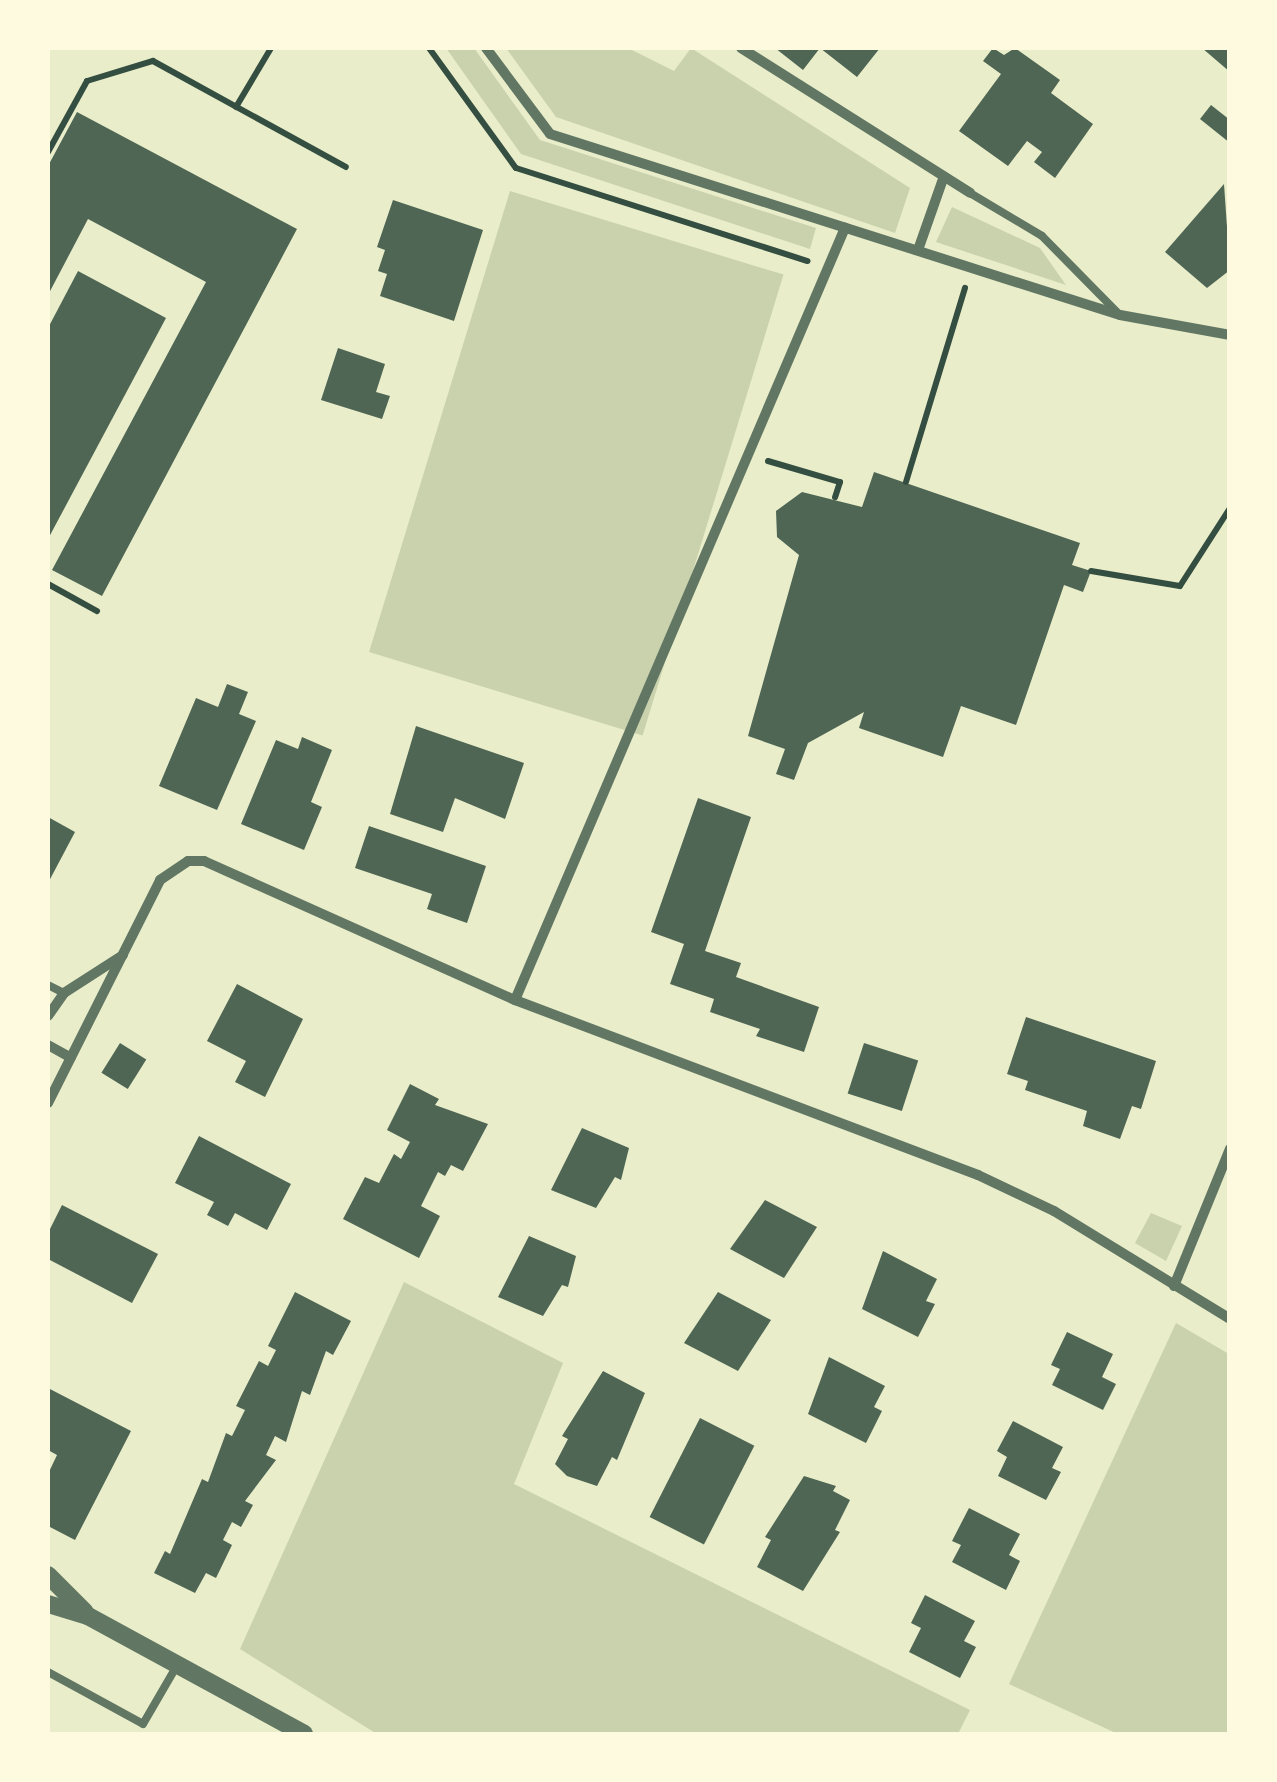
<!DOCTYPE html>
<style>
body{margin:0}
#map{position:relative;width:1277px;height:1782px;overflow:hidden;background:#e9edc9;font-family:Figtree,sans-serif}
div>[style]{position:absolute}
.green>*{inset:0;background:#cad2ad;transform-origin:0 0}
.building>*{inset:0;background:#4f6655;transform-origin:0 0}
.path>*{height:6px;margin:-3px;padding:0 3px;transform-origin:3px;border-radius:3px;background:#344e41}
.service>*{height:8px;margin:-4px;padding:0 4px;transform-origin:4px;border-radius:4px;background:#617663}
.minor>*{height:10px;margin:-5px;padding:0 5px;transform-origin:5px;border-radius:5px;background:#617663}
.tertiary>*{height:18px;margin:-9px;padding:0 9px;transform-origin:9px;border-radius:9px;background:#617663}
span{translate:-50% -50%;white-space:nowrap;text-align:center;line-height:1.15;-webkit-text-stroke:8px #fefae0;paint-order:stroke}
.frame{position:absolute;inset:0;border:50px solid #fefae0;pointer-events:none}
</style>
<div id="map">
<div class="green">
<i style="clip-path:polygon(446px 48px,474px 48px,540px 140px,816px 228px,810px 249px,521px 154px)"></i>
<i style="clip-path:polygon(506px 48px,628px 48px,674px 71px,691px 48px,910px 188px,895px 233px,556px 117px)"></i>
<i style="left:510px;top:191px;width:286px;height:482px;rotate:17deg"></i>
<i style="clip-path:polygon(952px 207px,1040px 248px,1066px 285px,936px 242px)"></i>
<i style="clip-path:polygon(1151px 1213px,1182px 1226px,1166px 1261px,1135px 1243px)"></i>
<i style="clip-path:polygon(404px 1282px,563px 1363px,514px 1484px,970px 1710px,958px 1734px,377px 1734px,240px 1649px)"></i>
<i style="clip-path:polygon(1176px 1323px,1229px 1354px,1229px 1734px,1118px 1734px,1009px 1684px)"></i>
</div>
<div class="building">
<i style="clip-path:polygon(775px 48px,880px 48px,857px 77px,820px 48px,803px 70px)"></i>
<i style="clip-path:polygon(993px 48px,1004px 55px,1015px 48px,1060px 80px,1051px 93px,1093px 124px,1055px 178px,1034px 162px,1042px 152px,1027px 141px,1008px 166px,959px 131px,1001px 74px,983px 61px)"></i>
<i style="clip-path:polygon(1202px 48px,1230px 48px,1230px 72px)"></i>
<i style="clip-path:polygon(1211px 105px,1230px 120px,1230px 143px,1200px 119px)"></i>
<i style="clip-path:polygon(77px 112px,297px 229px,102px 596px,52px 570px,206px 282px,88px 219px,48px 295px,48px 166px)"></i>
<i style="clip-path:polygon(1224px 184px,1230px 270px,1207px 288px,1165px 252px)"></i>
<i style="clip-path:polygon(393px 200px,483px 230px,454px 321px,380px 296px,387px 274px,378px 271px,385px 250px,377px 247px)"></i>
<i style="clip-path:polygon(78px 271px,166px 318px,48px 539px,48px 328px)"></i>
<i style="clip-path:polygon(338px 348px,385px 364px,376px 392px,390px 396px,382px 419px,321px 400px)"></i>
<i style="clip-path:polygon(874px 472px,1080px 543px,1072px 565px,1091px 571px,1083px 592px,1064px 585px,1016px 725px,961px 706px,943px 757px,859px 728px,864px 712px,808px 743px,794px 780px,776px 774px,785px 749px,748px 736px,799px 555px,777px 537px,776px 511px,802px 492px,862px 507px)"></i>
<i style="clip-path:polygon(227px 684px,248px 692px,239px 714px,256px 721px,217px 810px,159px 786px,196px 698px,218px 707px)"></i>
<i style="clip-path:polygon(416px 726px,524px 763px,505px 819px,455px 798px,443px 832px,390px 814px)"></i>
<i style="clip-path:polygon(302px 737px,332px 750px,311px 802px,322px 807px,304px 850px,241px 824px,276px 740px,298px 749px)"></i>
<i style="clip-path:polygon(698px 798px,751px 817px,705px 951px,741px 963px,736px 977px,819px 1007px,804px 1052px,756px 1036px,760px 1029px,710px 1012px,714px 999px,670px 984px,684px 944px,651px 932px)"></i>
<i style="clip-path:polygon(48px 817px,75px 832px,48px 883px)"></i>
<i style="clip-path:polygon(369px 826px,486px 866px,467px 923px,427px 909px,432px 894px,355px 868px)"></i>
<i style="clip-path:polygon(237px 984px,303px 1019px,265px 1097px,235px 1082px,246px 1061px,207px 1041px)"></i>
<i style="clip-path:polygon(1026px 1017px,1156px 1061px,1141px 1109px,1132px 1106px,1120px 1139px,1083px 1126px,1087px 1111px,1025px 1090px,1028px 1081px,1007px 1074px)"></i>
<i style="left:120px;top:1043px;width:31px;height:35px;rotate:32deg"></i>
<i style="left:864px;top:1043px;width:57px;height:53px;rotate:18deg"></i>
<i style="clip-path:polygon(410px 1084px,439px 1099px,435px 1105px,488px 1124px,463px 1171px,451px 1165px,445px 1176px,438px 1172px,421px 1206px,440px 1216px,419px 1258px,343px 1219px,365px 1177px,379px 1183px,394px 1154px,401px 1159px,410px 1142px,387px 1130px)"></i>
<i style="clip-path:polygon(582px 1128px,629px 1148px,621px 1180px,615px 1177px,596px 1208px,551px 1190px)"></i>
<i style="clip-path:polygon(199px 1136px,291px 1184px,267px 1230px,235px 1213px,228px 1226px,207px 1215px,214px 1202px,175px 1183px)"></i>
<i style="clip-path:polygon(765px 1200px,817px 1227px,784px 1278px,730px 1249px)"></i>
<i style="clip-path:polygon(62px 1205px,158px 1254px,132px 1303px,48px 1259px,48px 1233px)"></i>
<i style="clip-path:polygon(529px 1236px,576px 1256px,568px 1287px,562px 1285px,543px 1316px,498px 1297px)"></i>
<i style="clip-path:polygon(883px 1251px,937px 1279px,926px 1301px,935px 1304px,918px 1337px,862px 1309px)"></i>
<i style="clip-path:polygon(295px 1292px,351px 1321px,333px 1355px,326px 1351px,310px 1395px,302px 1391px,286px 1442px,275px 1436px,266px 1455px,276px 1460px,245px 1501px,253px 1505px,241px 1527px,232px 1522px,223px 1540px,232px 1545px,216px 1578px,206px 1573px,195px 1593px,154px 1573px,165px 1551px,170px 1554px,202px 1479px,208px 1482px,226px 1433px,232px 1436px,245px 1410px,236px 1406px,259px 1361px,268px 1366px,276px 1350px,268px 1346px)"></i>
<i style="clip-path:polygon(718px 1292px,771px 1320px,738px 1371px,684px 1343px)"></i>
<i style="clip-path:polygon(1067px 1332px,1113px 1354px,1102px 1377px,1116px 1384px,1103px 1410px,1052px 1385px,1060px 1369px,1051px 1365px)"></i>
<i style="clip-path:polygon(829px 1357px,885px 1386px,874px 1407px,882px 1411px,866px 1443px,808px 1414px)"></i>
<i style="clip-path:polygon(603px 1371px,645px 1393px,617px 1460px,612px 1457px,597px 1486px,567px 1476px,555px 1464px,568px 1439px,562px 1436px)"></i>
<i style="clip-path:polygon(48px 1388px,131px 1431px,75px 1540px,48px 1526px,48px 1474px,57px 1455px,48px 1450px)"></i>
<i style="left:700px;top:1418px;width:61px;height:111px;rotate:27deg"></i>
<i style="clip-path:polygon(1013px 1421px,1063px 1447px,1052px 1468px,1061px 1472px,1046px 1500px,998px 1476px,1007px 1457px,997px 1451px)"></i>
<i style="clip-path:polygon(804px 1476px,836px 1486px,833px 1491px,850px 1500px,835px 1530px,840px 1532px,803px 1591px,757px 1567px,771px 1540px,765px 1537px)"></i>
<i style="clip-path:polygon(969px 1508px,1020px 1534px,1009px 1555px,1020px 1561px,1006px 1590px,952px 1562px,961px 1545px,952px 1541px)"></i>
<i style="clip-path:polygon(925px 1595px,975px 1621px,964px 1641px,976px 1647px,960px 1678px,909px 1652px,921px 1628px,911px 1623px)"></i>
</div>
<div class="path">
<i style="left:429px;top:48px;width:148px;rotate:54.1deg"></i>
<i style="left:516px;top:168px;width:306px;rotate:17.7deg"></i>
<i style="left:236px;top:107px;width:69px;rotate:-59.3deg"></i>
<i style="left:48px;top:152px;width:81px;rotate:-61.2deg"></i>
<i style="left:87px;top:81px;width:69px;rotate:-16.9deg"></i>
<i style="left:153px;top:61px;width:220px;rotate:28.8deg"></i>
<i style="left:768px;top:461px;width:75px;rotate:16.3deg"></i>
<i style="left:840px;top:482px;width:16px;rotate:108deg"></i>
<i style="left:906px;top:482px;width:203px;rotate:-73.1deg"></i>
<i style="left:1091px;top:571px;width:90px;rotate:9.6deg"></i>
<i style="left:1180px;top:586px;width:93px;rotate:-57.3deg"></i>
<i style="left:48px;top:584px;width:56px;rotate:28.9deg"></i>
</div>
<div class="service">
<i style="left:970px;top:193px;width:84px;rotate:30.8deg"></i>
<i style="left:1042px;top:236px;width:107px;rotate:45.4deg"></i>
<i style="left:48px;top:985px;width:18px;rotate:27deg"></i>
<i style="left:48px;top:1672px;width:108px;rotate:28.7deg"></i>
<i style="left:143px;top:1724px;width:66px;rotate:-59.9deg"></i>
</div>
<div class="minor">
<i style="left:486px;top:48px;width:107px;rotate:53.3deg"></i>
<i style="left:550px;top:134px;width:598px;rotate:17.62deg"></i>
<i style="left:1120px;top:315px;width:112px;rotate:10.3deg"></i>
<i style="left:741px;top:48px;width:271px;rotate:32.3deg"></i>
<i style="left:918px;top:250px;width:78px;rotate:-70.6deg"></i>
<i style="left:515px;top:1000px;width:840px;rotate:-66.86deg"></i>
<i style="left:48px;top:1016px;width:28px;rotate:-55deg"></i>
<i style="left:64px;top:993px;width:70px;rotate:-32.8deg"></i>
<i style="left:48px;top:1045px;width:26px;rotate:29deg"></i>
<i style="left:48px;top:1103px;width:250px;rotate:-63.3deg"></i>
<i style="left:160px;top:880px;width:34px;rotate:-34deg"></i>
<i style="left:188px;top:861px;width:16px"></i>
<i style="left:204px;top:861px;width:341px;rotate:24.1deg"></i>
<i style="left:515px;top:1000px;width:495px;rotate:20.7deg"></i>
<i style="left:978px;top:1175px;width:84px;rotate:25.3deg"></i>
<i style="left:1054px;top:1211px;width:206px;rotate:31.5deg"></i>
<i style="left:1174px;top:1286px;width:148px;rotate:-67.8deg"></i>
</div>
<div class="tertiary">
<i style="left:48px;top:1575px;width:52px;rotate:45deg"></i>
<i style="left:48px;top:1604px;width:42px;rotate:16.7deg"></i>
<i style="left:88px;top:1616px;width:246px;rotate:28.6deg"></i>
</div>
<div class="frame"></div>
</div>
